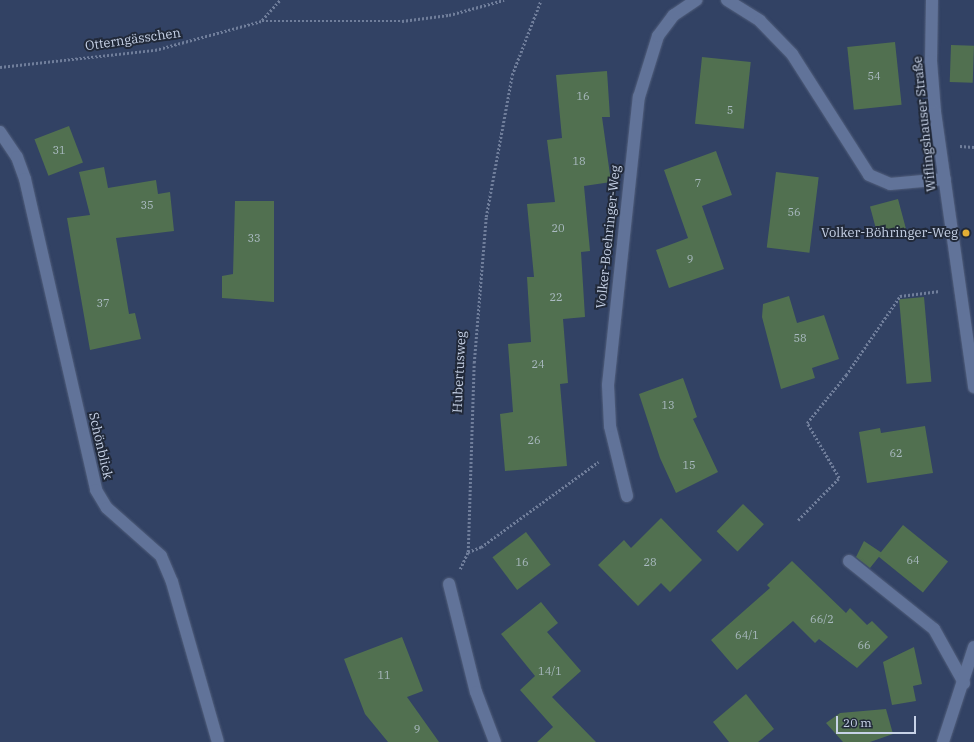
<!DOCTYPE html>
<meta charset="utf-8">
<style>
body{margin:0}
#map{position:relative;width:974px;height:742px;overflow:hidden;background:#324264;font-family:"IBM Plex Serif",serif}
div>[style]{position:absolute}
.building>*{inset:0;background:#517050;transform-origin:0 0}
.path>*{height:2.5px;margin-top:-1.25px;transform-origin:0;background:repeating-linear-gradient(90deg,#707e9b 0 2px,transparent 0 4px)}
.roads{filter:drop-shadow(0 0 1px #515e7b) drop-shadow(0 0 1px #515e7b)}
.minor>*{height:12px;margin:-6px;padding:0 6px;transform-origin:6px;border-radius:6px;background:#617399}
.dots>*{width:11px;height:11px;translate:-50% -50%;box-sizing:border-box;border:2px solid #212939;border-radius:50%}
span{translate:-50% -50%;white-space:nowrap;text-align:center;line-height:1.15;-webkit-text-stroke:4px #212939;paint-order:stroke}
.number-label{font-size:11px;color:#aabac1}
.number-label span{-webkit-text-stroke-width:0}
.street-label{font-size:13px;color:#c7d2e7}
.poi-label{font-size:13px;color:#c7d2e7}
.right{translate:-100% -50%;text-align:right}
.scale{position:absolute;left:836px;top:716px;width:80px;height:18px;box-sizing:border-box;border:2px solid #c7d2e7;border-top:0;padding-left:5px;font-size:12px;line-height:14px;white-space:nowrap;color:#c7d2e7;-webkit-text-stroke:3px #212939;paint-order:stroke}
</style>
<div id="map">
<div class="building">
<i style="left:895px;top:42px;width:63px;height:48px;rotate:84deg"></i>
<i style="left:951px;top:45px;width:23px;height:37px;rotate:2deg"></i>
<i style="left:702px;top:57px;width:49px;height:67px;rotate:6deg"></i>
<i style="clip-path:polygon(607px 71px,610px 117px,602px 117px,611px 182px,584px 186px,590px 251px,581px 252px,585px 317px,563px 319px,568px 383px,560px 384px,567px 466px,505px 471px,500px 414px,513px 412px,508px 344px,531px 342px,527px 277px,534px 277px,527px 204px,555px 202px,547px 140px,562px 138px,556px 75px)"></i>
<i style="left:69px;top:126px;width:39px;height:37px;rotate:69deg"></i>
<i style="clip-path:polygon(716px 151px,732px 195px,702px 206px,724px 269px,669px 288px,656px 250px,688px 238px,664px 170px)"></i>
<i style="clip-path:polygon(104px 167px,108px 188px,156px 180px,158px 194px,170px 192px,174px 231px,116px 238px,129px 314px,135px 313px,141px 339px,90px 350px,67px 218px,90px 215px,79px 172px)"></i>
<i style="left:776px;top:172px;width:43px;height:76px;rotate:7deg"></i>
<i style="left:898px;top:199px;width:31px;height:29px;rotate:75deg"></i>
<i style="clip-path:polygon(235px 201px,274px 201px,274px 302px,222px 298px,222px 276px,233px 274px)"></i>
<i style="clip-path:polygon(789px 296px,797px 323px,824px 315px,839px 359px,812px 368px,815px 378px,781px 389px,762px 317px,763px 304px)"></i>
<i style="left:924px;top:297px;width:85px;height:25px;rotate:85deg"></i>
<i style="clip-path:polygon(683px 378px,697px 417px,693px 419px,718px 472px,676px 493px,660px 458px,639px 394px)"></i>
<i style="clip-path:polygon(925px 426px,933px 473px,867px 483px,859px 432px,880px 428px,881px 433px)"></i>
<i style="left:743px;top:504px;width:29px;height:38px;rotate:44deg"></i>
<i style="clip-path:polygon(661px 518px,702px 560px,670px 592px,661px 583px,638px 606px,598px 565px,624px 540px,631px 548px)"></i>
<i style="left:903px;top:525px;width:58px;height:40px;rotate:39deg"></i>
<i style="left:526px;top:532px;width:41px;height:42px;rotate:53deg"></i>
<i style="clip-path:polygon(864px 541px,882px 553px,870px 568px,856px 557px)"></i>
<i style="clip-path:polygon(792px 561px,846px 613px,850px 608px,867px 625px,872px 621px,888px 637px,857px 668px,819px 639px,815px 643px,793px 621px,737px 670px,711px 640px,770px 588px,767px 585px)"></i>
<i style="clip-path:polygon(541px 602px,558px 623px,547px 632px,581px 671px,552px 697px,596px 742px,537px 742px,553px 727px,520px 690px,535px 676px,501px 634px)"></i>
<i style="clip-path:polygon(402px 637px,423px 691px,407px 697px,439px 742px,388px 742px,365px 714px,344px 659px)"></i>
<i style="clip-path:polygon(914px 647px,922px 684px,913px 686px,916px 701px,892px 705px,883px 662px)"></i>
<i style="clip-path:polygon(746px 694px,774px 729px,758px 742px,729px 742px,713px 722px)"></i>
<i style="clip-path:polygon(886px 709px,893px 734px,870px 742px,843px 742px,826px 723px,840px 713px)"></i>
</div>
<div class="path">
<i style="left:262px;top:20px;width:27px;rotate:-48deg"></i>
<i style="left:0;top:67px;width:156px;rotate:-6.3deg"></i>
<i style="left:155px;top:50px;width:111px;rotate:-15.2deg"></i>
<i style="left:262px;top:21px;width:140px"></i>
<i style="left:402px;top:21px;width:47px;rotate:-7.3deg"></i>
<i style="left:449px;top:15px;width:57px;rotate:-15.3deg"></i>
<i style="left:960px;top:146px;width:14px;rotate:4deg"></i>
<i style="left:798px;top:520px;width:59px;rotate:-45.7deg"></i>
<i style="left:839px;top:478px;width:64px;rotate:-120.2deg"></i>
<i style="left:807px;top:423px;width:62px;rotate:-50.9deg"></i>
<i style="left:846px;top:375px;width:96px;rotate:-55.6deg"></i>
<i style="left:900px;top:296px;width:40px;rotate:-7.1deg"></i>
<i style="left:468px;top:552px;width:14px;rotate:-21deg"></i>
<i style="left:481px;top:547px;width:145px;rotate:-36deg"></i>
<i style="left:460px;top:569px;width:19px;rotate:-65deg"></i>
<i style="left:468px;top:552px;width:189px;rotate:-88.2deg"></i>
<i style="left:474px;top:363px;width:146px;rotate:-85.3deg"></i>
<i style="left:486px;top:217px;width:144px;rotate:-79.6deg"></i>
<i style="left:512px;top:75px;width:80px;rotate:-68.9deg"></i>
</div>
<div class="roads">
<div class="minor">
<i style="left:727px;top:0;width:39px;rotate:32deg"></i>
<i style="left:760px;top:21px;width:46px;rotate:45.9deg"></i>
<i style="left:792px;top:54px;width:143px;rotate:57.5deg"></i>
<i style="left:869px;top:175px;width:23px;rotate:23deg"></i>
<i style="left:890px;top:184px;width:55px;rotate:-5.2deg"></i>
<i style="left:932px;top:0;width:61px;rotate:90.9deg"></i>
<i style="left:931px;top:61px;width:51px;rotate:85.5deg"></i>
<i style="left:935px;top:112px;width:278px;rotate:81.9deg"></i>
<i style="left:0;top:132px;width:30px;rotate:56deg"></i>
<i style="left:17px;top:157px;width:23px;rotate:70deg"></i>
<i style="left:25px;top:179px;width:319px;rotate:77.1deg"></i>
<i style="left:96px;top:490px;width:21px;rotate:59deg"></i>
<i style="left:107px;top:508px;width:72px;rotate:41.6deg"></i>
<i style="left:161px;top:556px;width:28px;rotate:67deg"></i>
<i style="left:172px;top:582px;width:166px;rotate:74deg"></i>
<i style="left:627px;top:496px;width:72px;rotate:-103.7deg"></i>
<i style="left:610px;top:426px;width:41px;rotate:-92.8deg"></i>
<i style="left:608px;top:385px;width:290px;rotate:-83.9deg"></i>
<i style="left:639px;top:97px;width:64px;rotate:-72.7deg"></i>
<i style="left:658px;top:36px;width:26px;rotate:-53deg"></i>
<i style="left:674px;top:15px;width:27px;rotate:-34deg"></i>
<i style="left:849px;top:561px;width:109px;rotate:38.7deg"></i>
<i style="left:934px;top:629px;width:62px;rotate:60.9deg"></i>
<i style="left:449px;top:584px;width:111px;rotate:76deg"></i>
<i style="left:476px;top:692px;width:53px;rotate:69.2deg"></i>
<i style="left:943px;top:742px;width:100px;rotate:-71.9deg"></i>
</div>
</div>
<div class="dots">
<i style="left:966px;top:233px;background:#e3ae34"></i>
</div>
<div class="number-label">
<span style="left:874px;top:76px">54</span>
<span style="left:583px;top:96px">16</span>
<span style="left:730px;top:110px">5</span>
<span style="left:59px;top:150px">31</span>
<span style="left:579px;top:161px">18</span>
<span style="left:698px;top:183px">7</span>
<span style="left:147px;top:205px">35</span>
<span style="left:794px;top:212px">56</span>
<span style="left:558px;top:228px">20</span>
<span style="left:254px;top:238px">33</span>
<span style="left:690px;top:259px">9</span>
<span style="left:556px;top:297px">22</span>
<span style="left:103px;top:303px">37</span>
<span style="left:800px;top:338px">58</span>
<span style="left:538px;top:364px">24</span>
<span style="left:668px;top:405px">13</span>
<span style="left:534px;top:440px">26</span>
<span style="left:896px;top:453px">62</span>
<span style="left:689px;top:465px">15</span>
<span style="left:913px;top:560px">64</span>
<span style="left:522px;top:562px">16</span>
<span style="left:650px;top:562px">28</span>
<span style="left:822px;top:619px">66/2</span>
<span style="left:747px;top:635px">64/1</span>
<span style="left:864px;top:645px">66</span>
<span style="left:550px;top:671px">14/1</span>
<span style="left:384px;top:675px">11</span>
<span style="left:417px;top:729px">9</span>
</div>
<div class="street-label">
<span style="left:133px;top:40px;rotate:-8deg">Otterngässchen</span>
<span style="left:925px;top:124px;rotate:-96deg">Wiflingshauser Straße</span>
<span style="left:609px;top:237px;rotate:-84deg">Volker-Boehringer-Weg</span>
<span style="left:460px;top:372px;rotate:-87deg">Hubertusweg</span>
<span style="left:100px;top:446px;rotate:77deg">Schönblick</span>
</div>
<div class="poi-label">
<span class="right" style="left:958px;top:233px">Volker-Böhringer-Weg</span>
</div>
<div class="scale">20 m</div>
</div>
